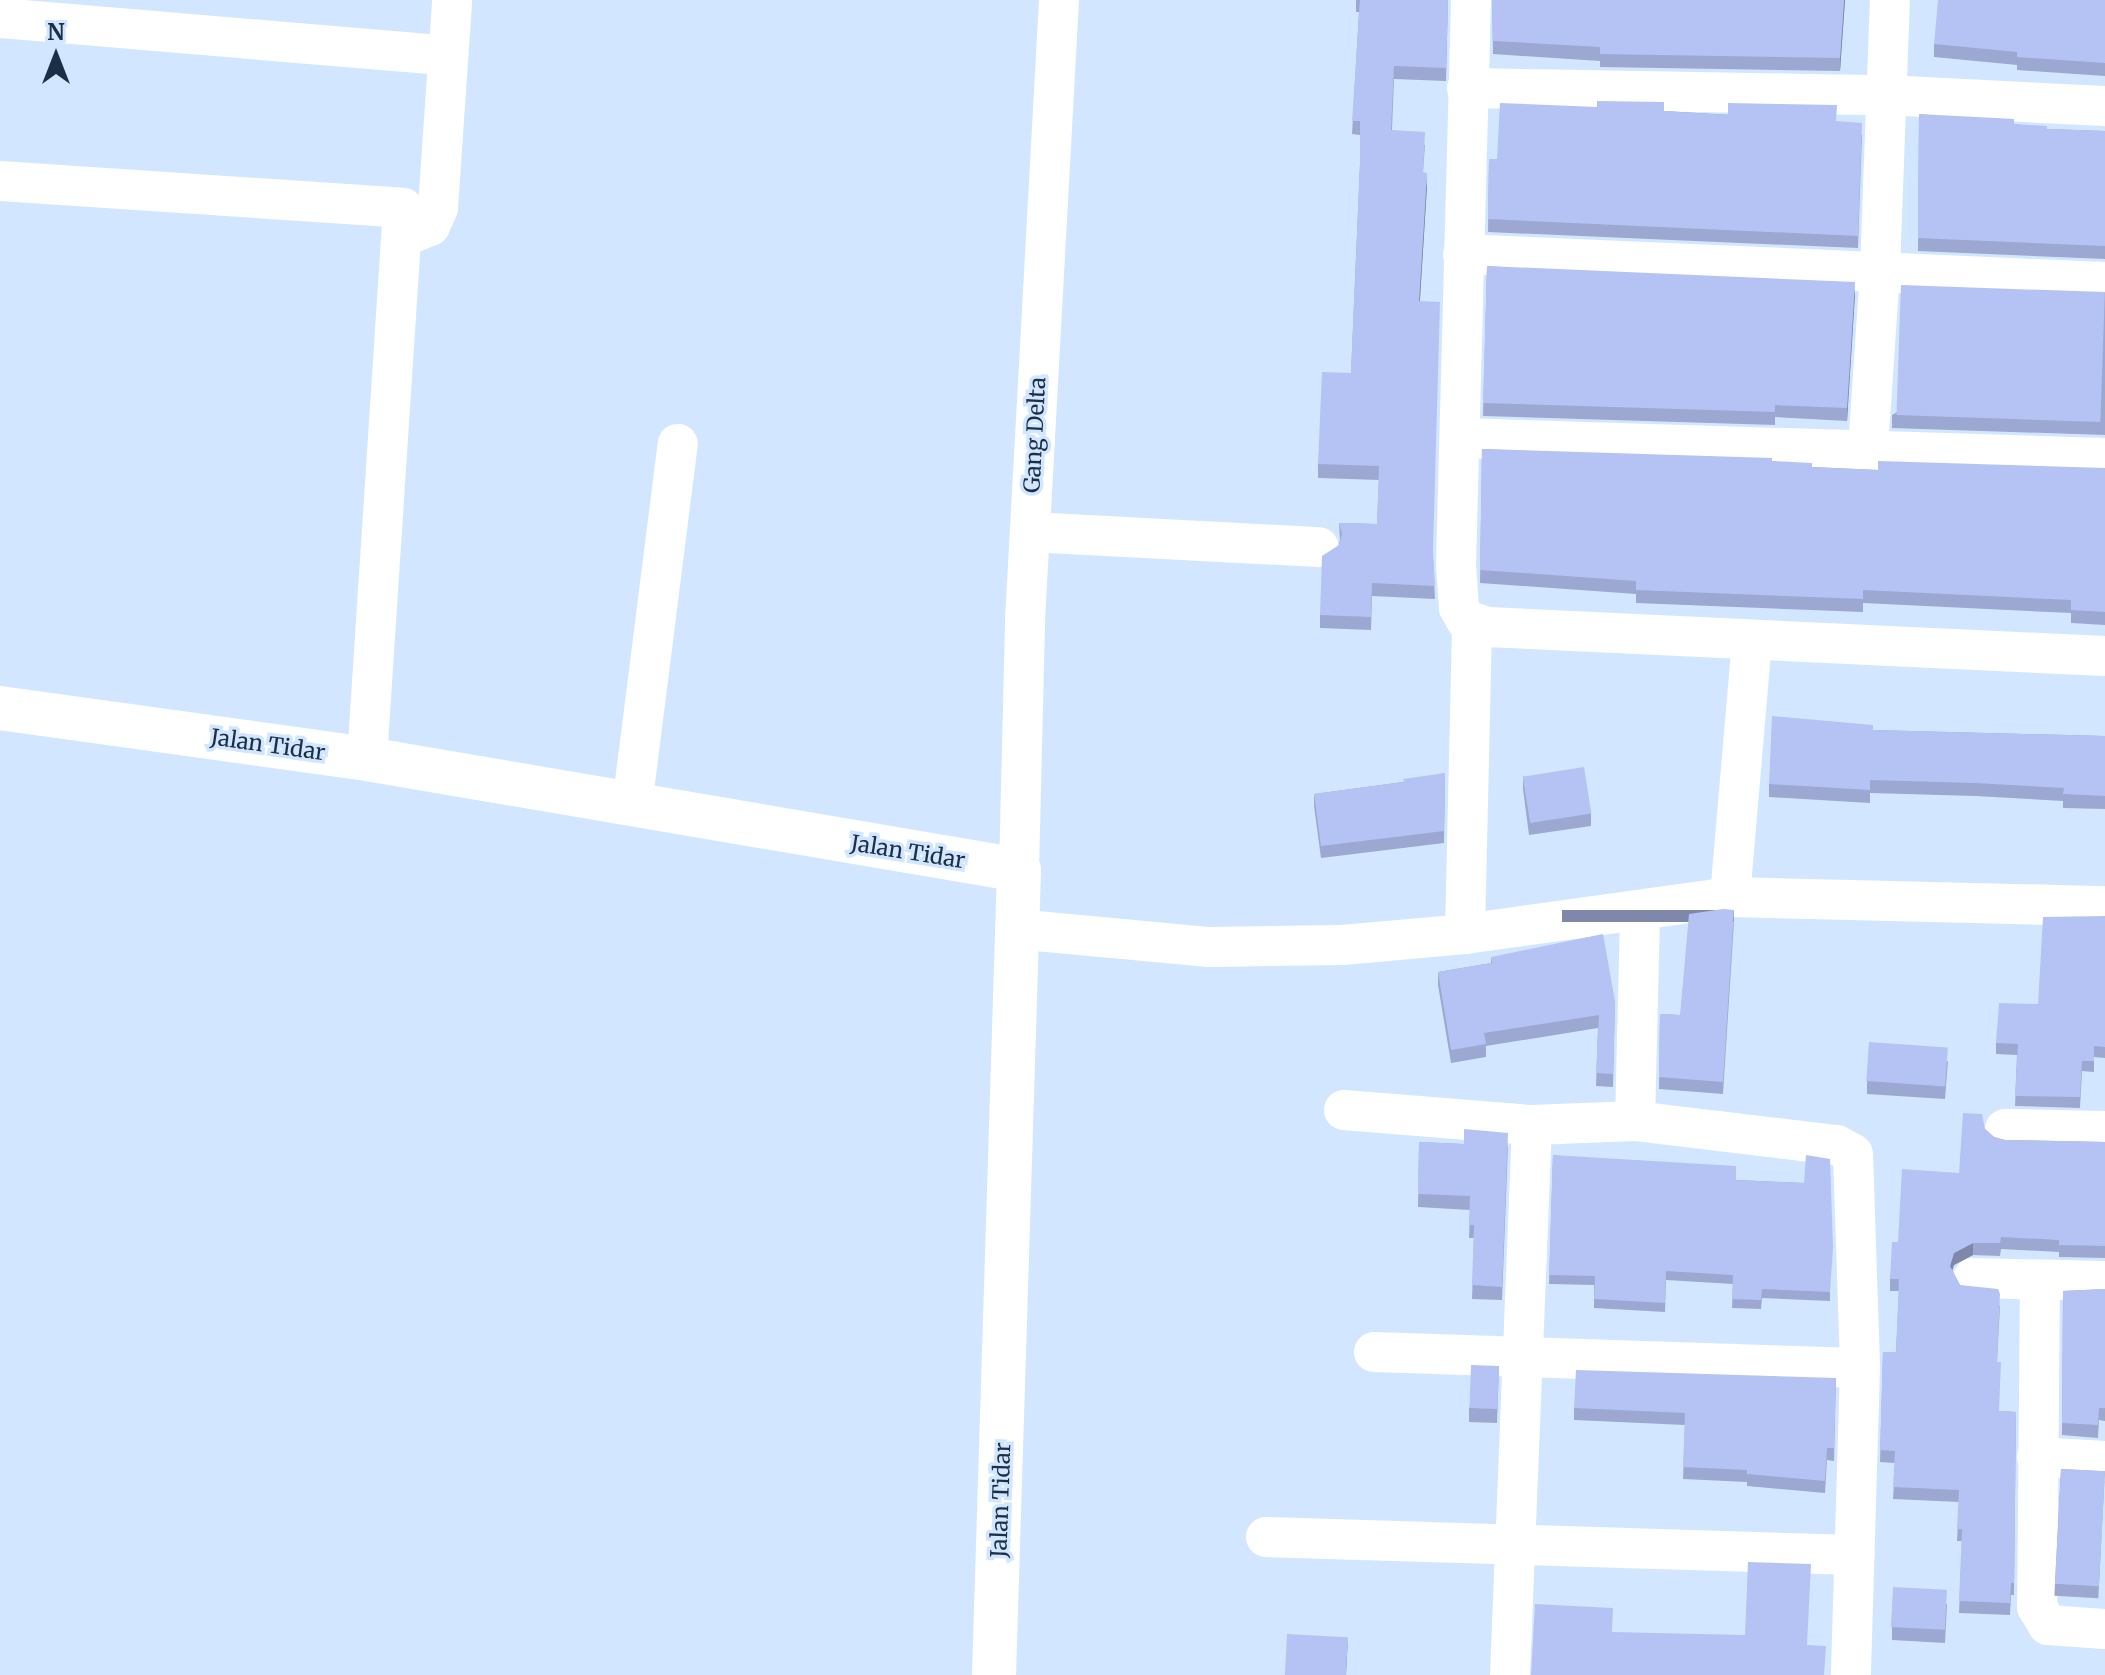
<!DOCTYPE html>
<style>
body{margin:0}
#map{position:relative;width:2105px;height:1675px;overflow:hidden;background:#d2e7ff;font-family:Merriweather,serif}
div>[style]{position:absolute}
.minor>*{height:40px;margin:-20px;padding:0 20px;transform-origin:20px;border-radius:20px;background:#fff}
.major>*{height:44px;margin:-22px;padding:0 22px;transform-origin:22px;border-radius:22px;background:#fff}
.wall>*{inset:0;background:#9ca8d2;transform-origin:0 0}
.shaded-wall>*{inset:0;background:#7f88ab;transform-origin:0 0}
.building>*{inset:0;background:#b5c3f4;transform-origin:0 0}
span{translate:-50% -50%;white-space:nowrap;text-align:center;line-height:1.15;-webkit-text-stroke:7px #d2e7ff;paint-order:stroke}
.street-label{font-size:22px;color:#1b2f47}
.north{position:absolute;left:16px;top:16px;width:80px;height:80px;-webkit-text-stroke:6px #d2e7ff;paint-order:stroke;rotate:0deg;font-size:22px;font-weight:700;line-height:32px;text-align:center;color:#1b2f47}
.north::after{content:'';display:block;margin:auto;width:28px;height:36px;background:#1b2f47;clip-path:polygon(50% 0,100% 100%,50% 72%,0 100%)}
</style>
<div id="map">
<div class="minor">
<i style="left:1471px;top:0;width:565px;rotate:91.52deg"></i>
<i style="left:1456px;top:565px;width:43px;rotate:86deg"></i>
<i style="left:1459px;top:608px;width:14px;rotate:60deg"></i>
<i style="left:1466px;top:620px;width:22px;rotate:18deg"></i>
<i style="left:1487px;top:627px;width:619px;rotate:2.69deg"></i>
<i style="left:0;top:18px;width:450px;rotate:4.8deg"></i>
<i style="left:1467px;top:88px;width:418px;rotate:1deg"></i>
<i style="left:1885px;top:95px;width:220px;rotate:2.9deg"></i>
<i style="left:0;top:181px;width:404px;rotate:3.8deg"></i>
<i style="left:403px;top:208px;width:28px;rotate:86deg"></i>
<i style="left:405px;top:236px;width:27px;rotate:-22deg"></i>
<i style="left:430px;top:226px;width:20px;rotate:-66deg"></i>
<i style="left:438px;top:208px;width:208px;rotate:-86.1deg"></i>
<i style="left:1463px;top:254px;width:643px;rotate:2.5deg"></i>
<i style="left:1460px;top:438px;width:645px;rotate:1.78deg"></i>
<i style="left:1868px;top:448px;width:178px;rotate:-86.1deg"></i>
<i style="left:1880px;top:270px;width:270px;rotate:-87.9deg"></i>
<i style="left:1030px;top:532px;width:289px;rotate:3deg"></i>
<i style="left:367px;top:759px;width:552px;rotate:-86.26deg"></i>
<i style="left:632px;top:806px;width:365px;rotate:-82.8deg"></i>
<i style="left:1019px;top:870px;width:250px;rotate:-88.6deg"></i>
<i style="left:1025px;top:620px;width:621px;rotate:-86.86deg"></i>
<i style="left:1730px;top:897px;width:257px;rotate:-85.1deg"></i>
<i style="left:1015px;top:929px;width:196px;rotate:5.3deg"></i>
<i style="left:1210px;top:947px;width:132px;rotate:-0.9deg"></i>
<i style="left:1342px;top:945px;width:123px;rotate:-5.1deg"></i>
<i style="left:1465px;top:934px;width:268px;rotate:-7.9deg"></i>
<i style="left:1730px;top:897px;width:375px;rotate:1.4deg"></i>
<i style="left:1465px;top:934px;width:309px;rotate:-88.7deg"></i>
<i style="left:1344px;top:1110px;width:189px;rotate:4.6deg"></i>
<i style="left:1532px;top:1125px;width:103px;rotate:-2.2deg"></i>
<i style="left:1635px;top:1121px;width:203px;rotate:6.8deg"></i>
<i style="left:1837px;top:1145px;width:18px;rotate:29deg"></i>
<i style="left:1853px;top:1154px;width:214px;rotate:88.1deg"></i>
<i style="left:1860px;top:1368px;width:307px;rotate:91.7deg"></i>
<i style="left:1635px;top:1121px;width:210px;rotate:-88.6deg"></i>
<i style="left:2005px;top:1129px;width:100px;rotate:1.1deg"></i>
<i style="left:1973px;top:1278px;width:132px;rotate:1.3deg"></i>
<i style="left:2040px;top:1281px;width:326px;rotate:90.5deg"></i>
<i style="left:2037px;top:1607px;width:21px;rotate:59deg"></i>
<i style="left:2048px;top:1625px;width:57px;rotate:4deg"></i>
<i style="left:1374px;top:1352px;width:486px;rotate:1.9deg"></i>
<i style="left:2037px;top:1457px;width:68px;rotate:3.4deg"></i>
<i style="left:1266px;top:1537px;width:589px;rotate:1.75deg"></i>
<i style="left:1510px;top:1675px;width:550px;rotate:-87.71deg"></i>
</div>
<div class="major">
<i style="left:0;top:708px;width:371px;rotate:7.9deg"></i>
<i style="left:367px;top:759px;width:661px;rotate:9.66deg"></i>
<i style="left:1019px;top:870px;width:805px;rotate:91.78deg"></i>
</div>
<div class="wall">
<i style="clip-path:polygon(1356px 0,1448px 0,1446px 81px,1394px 79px,1392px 130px,1425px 145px,1423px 172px,1427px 186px,1420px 301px,1435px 599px,1372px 596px,1371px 630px,1320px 628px,1320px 615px,1340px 540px,1339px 523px,1377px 524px,1379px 480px,1318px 478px,1318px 464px,1351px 373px,1360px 164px,1360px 135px,1352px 134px,1359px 12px,1356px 12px)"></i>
<i style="clip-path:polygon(1492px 0,1845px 0,1840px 71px,1600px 67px,1600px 61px,1493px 54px)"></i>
<i style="clip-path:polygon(2105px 0,2105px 76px,2017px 70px,2017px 65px,1934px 57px,1934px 44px)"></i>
<i style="clip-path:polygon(1664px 111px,1837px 121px,1862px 135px,1858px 248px,1488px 232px,1489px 159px,1497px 159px)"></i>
<i style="clip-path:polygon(1919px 114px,2014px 124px,2047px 129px,2105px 131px,2105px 259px,1918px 251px)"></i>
<i style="clip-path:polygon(1487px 266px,1855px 294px,1847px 421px,1775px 417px,1775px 425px,1483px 416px)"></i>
<i style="clip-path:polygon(2105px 292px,2105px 435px,1892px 428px,1892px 415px)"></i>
<i style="clip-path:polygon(1482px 449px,1772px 461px,1812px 467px,1878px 470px,2105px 468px,2105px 625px,2071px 623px,2071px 613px,1863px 603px,1863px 612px,1636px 603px,1636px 594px,1480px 583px)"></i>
<i style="clip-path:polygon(1873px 730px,2105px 736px,2105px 809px,2063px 808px,2063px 801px,1975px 796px,1870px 793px,1870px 803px,1769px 797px,1769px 784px)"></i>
<i style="clip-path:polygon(1445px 773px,1444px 843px,1321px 858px,1314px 806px,1314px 794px,1403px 782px)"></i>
<i style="clip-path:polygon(1523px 776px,1591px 813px,1591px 826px,1529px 835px,1523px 789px)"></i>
<i style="clip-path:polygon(2105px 916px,2105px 1058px,2094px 1057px,2094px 1072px,2082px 1071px,2080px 1108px,2015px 1106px,2017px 1055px,1996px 1054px,1996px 1043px,2038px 1004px)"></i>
<i style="clip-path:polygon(1734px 922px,1723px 1094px,1659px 1089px,1660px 1014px,1680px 1015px)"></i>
<i style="clip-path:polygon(1491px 957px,1615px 1001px,1613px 1087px,1596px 1086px,1598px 1028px,1486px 1046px,1486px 1057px,1451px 1063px,1438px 985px,1438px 972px,1491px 963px)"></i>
<i style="clip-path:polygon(1948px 1061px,1945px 1099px,1867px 1094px,1867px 1081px)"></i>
<i style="clip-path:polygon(1985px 1129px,1994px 1137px,2005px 1140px,2105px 1142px,2105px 1258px,2059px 1257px,2059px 1252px,2001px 1249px,2000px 1256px,1973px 1255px,1954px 1265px,1952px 1270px,1960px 1285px,2000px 1306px,1997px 1362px,1999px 1411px,2016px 1412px,2014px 1595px,2011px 1595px,2010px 1615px,1959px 1613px,1962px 1541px,1957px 1541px,1959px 1502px,1893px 1499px,1895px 1463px,1880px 1462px,1883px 1352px,1896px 1352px,1899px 1291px,1890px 1291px,1890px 1279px,1898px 1242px,1959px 1173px)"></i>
<i style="clip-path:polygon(1419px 1142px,1508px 1146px,1502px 1300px,1472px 1299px,1474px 1238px,1469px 1238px,1470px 1210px,1418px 1207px)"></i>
<i style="clip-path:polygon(1553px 1155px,1736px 1180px,1804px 1183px,1830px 1159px,1830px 1301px,1762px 1298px,1761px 1309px,1732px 1308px,1733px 1284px,1666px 1280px,1665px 1312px,1594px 1308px,1594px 1285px,1549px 1284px)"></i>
<i style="clip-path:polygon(2105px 1289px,2105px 1421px,2099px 1420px,2098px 1438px,2062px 1435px,2063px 1291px)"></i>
<i style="clip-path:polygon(1499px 1366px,1497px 1423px,1469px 1422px,1469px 1408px)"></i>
<i style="clip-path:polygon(1836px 1378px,1834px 1461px,1827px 1460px,1825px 1493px,1747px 1486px,1747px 1482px,1683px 1479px,1685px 1425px,1574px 1420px,1574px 1408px)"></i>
<i style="left:2061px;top:1469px;width:44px;height:127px;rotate:3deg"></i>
<i style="clip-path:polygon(1947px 1604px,1945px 1643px,1892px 1640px,1892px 1627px)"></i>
</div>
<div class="shaded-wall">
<i style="clip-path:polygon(1844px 0,1845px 0,1840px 71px,1840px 58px)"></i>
<i style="clip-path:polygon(1427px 173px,1427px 186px,1419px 314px,1419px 301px)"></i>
<i style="clip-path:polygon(1855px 282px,1855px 294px,1847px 421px,1847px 408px)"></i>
<i style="left:1734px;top:910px;width:12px;height:172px;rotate:90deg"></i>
<i style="clip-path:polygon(1973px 1243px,1973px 1255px,1954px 1265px,1950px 1278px,1950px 1266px,1954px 1253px)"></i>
<i style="clip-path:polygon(1348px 1637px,1346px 1675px,1344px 1675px)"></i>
</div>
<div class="building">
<i style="clip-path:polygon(1360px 0,1448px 0,1446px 68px,1394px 66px,1391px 130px,1425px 132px,1423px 172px,1427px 173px,1419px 301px,1440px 302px,1433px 551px,1435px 586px,1372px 583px,1371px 617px,1320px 615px,1322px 556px,1339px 545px,1342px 534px,1339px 523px,1377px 524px,1379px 466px,1318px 464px,1322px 372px,1351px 373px,1360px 163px,1360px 121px,1352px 121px)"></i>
<i style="clip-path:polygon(1492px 0,1844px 0,1840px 58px,1600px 54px,1600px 47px,1493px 41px)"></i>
<i style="clip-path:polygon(1938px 0,2105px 0,2105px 63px,2017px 57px,2017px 52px,1934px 44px)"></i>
<i style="clip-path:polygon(1597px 101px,1664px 102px,1664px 111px,1728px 115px,1728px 103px,1837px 105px,1836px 121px,1862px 123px,1858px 236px,1488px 219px,1489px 159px,1497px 159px,1500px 103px,1597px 107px)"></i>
<i style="clip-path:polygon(1919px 114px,2014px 119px,2014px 124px,2047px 126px,2047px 129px,2105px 131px,2105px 246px,1918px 238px)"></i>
<i style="clip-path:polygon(1487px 266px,1855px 282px,1847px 408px,1775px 405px,1775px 412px,1483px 403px)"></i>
<i style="left:1901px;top:285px;width:204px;height:130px;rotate:2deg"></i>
<i style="clip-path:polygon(1482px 449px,1772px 458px,1772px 461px,1812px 463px,1812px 467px,1878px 470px,1878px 461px,2105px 468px,2105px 612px,2071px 610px,2071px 600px,1863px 590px,1863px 599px,1636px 590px,1636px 581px,1480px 570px)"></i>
<i style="clip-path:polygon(1772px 716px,1873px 725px,1873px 730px,2105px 736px,2105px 796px,2063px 794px,2064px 788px,1975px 783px,1870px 780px,1870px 790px,1769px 784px)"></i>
<i style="left:1584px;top:767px;width:47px;height:62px;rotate:81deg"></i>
<i style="clip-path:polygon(1445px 773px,1444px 831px,1321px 846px,1314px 794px,1404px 782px,1403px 779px)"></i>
<i style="clip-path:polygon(1723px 909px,1734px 910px,1723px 1082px,1659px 1077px,1660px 1014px,1680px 1015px,1689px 914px)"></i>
<i style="clip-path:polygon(2105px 916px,2105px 1047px,2094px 1046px,2094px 1061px,2082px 1061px,2080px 1097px,2015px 1096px,2018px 1044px,1996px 1043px,1999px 1003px,2038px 1004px,2043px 917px)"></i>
<i style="clip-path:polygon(1603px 934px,1615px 1001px,1613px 1074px,1596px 1073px,1599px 1015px,1484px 1033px,1486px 1044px,1451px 1050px,1438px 972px,1492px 963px,1491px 957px)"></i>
<i style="left:1869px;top:1042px;width:79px;height:39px;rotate:4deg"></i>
<i style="clip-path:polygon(1963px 1113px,1982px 1114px,1985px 1129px,1994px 1137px,2005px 1140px,2105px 1142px,2105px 1246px,2059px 1245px,2059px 1240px,2001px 1237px,2000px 1243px,1973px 1243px,1954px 1253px,1950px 1266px,1960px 1285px,1998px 1289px,2000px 1294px,1997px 1362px,2001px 1362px,1999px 1411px,2016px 1412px,2014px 1583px,2011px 1583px,2010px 1603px,1959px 1601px,1962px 1529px,1957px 1529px,1959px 1490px,1893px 1487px,1895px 1451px,1880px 1450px,1883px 1352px,1896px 1352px,1899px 1279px,1890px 1279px,1892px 1242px,1898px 1242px,1902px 1169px,1959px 1173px)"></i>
<i style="clip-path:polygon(1464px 1129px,1508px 1133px,1502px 1287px,1472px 1285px,1474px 1225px,1469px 1225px,1470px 1196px,1418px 1194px,1419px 1142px,1464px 1144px)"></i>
<i style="clip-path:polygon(1553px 1155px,1736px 1166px,1736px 1180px,1804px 1183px,1806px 1155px,1830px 1159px,1833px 1248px,1830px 1292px,1762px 1289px,1761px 1300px,1732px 1299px,1733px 1275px,1666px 1271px,1665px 1303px,1594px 1299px,1595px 1276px,1549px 1275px)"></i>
<i style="clip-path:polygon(2105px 1289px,2105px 1408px,2099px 1408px,2098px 1425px,2062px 1423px,2063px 1291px)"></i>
<i style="left:1471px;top:1365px;width:28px;height:43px;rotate:2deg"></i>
<i style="clip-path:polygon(1576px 1370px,1836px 1378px,1834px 1448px,1827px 1448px,1825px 1481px,1747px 1474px,1747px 1470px,1683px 1467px,1685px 1413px,1574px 1408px)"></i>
<i style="left:2061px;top:1469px;width:44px;height:115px;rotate:3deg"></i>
<i style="clip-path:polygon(1748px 1562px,1811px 1564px,1807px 1645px,1826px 1646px,1824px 1675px,1531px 1675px,1535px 1604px,1613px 1608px,1612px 1632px,1745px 1635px)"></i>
<i style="left:1893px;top:1587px;width:54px;height:40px;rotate:3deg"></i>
<i style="left:1287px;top:1634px;width:61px;height:41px;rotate:3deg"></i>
</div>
<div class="street-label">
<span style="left:1035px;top:435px;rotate:-87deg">Gang Delta</span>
<span style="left:268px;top:745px;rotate:8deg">Jalan Tidar</span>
<span style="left:908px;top:852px;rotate:9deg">Jalan Tidar</span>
<span style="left:1001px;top:1500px;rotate:-88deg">Jalan Tidar</span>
</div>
<div class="north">N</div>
</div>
